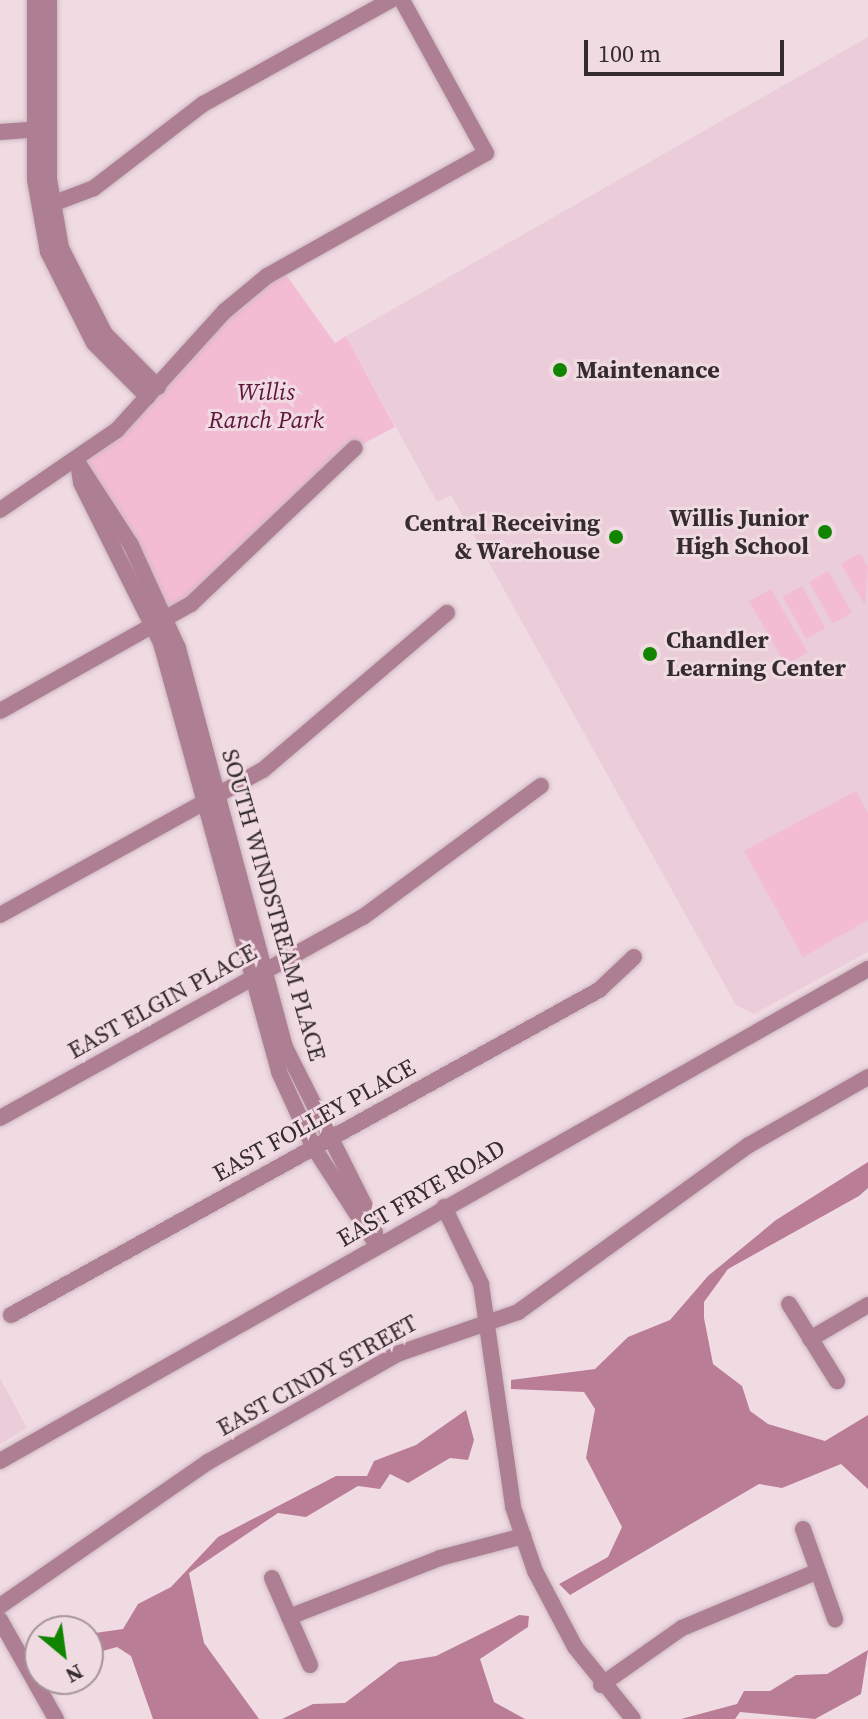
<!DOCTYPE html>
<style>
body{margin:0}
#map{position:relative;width:868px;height:1719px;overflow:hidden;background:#f1dbe3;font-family:"Source Serif 4",serif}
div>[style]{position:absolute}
.built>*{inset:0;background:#eacdd8}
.green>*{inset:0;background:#f3bcd2;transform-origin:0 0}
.water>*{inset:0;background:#ba7d96}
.roads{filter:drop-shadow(0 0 2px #cbb8bf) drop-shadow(0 0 2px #cbb8bf)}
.minor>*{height:16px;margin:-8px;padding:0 8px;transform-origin:8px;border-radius:8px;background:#ae7f92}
.dots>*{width:22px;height:22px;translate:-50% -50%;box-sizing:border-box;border:4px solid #f1dbe3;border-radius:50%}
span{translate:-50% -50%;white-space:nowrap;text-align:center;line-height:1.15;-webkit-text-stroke:6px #f1dbe3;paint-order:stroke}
.poi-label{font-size:24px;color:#352c2f;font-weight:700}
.left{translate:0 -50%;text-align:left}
.right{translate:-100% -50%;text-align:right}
.park-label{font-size:24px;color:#5f153c;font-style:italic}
.street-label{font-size:24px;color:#352c2f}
.north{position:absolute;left:24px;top:1615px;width:80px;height:80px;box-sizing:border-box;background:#f1dbe3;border:2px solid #a6959b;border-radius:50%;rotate:151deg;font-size:22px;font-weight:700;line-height:32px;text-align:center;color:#352c2f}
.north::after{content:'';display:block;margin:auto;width:28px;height:36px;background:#118500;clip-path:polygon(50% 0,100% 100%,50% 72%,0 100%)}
.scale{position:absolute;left:584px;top:40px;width:200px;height:36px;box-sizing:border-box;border:4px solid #352c2f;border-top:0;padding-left:10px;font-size:24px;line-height:28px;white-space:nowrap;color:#352c2f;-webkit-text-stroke:6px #f1dbe3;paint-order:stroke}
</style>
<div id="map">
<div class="built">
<i style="clip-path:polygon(868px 37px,868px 952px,754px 1014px,736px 1005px,451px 495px,437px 502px,346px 336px)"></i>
<i style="clip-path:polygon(0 1378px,27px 1428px,0 1444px)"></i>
</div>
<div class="green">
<i style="clip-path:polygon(281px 268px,335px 343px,346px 336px,395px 427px,355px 448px,161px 625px,78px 463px)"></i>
<i style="clip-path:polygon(860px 553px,868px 567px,865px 605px,841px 564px)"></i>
<i style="left:828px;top:571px;width:48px;height:22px;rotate:60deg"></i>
<i style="left:802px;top:586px;width:48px;height:22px;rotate:61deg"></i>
<i style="left:771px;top:589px;width:73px;height:25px;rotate:60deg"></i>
<i style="clip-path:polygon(856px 791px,868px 813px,868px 920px,803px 957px,744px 851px)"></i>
</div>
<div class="water">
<i style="clip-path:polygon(868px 1162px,868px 1188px,859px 1196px,728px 1269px,704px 1302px,704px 1318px,713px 1364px,742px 1386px,750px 1411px,768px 1424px,825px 1441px,868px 1415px,868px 1489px,841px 1464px,782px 1488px,759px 1484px,570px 1595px,559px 1584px,608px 1557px,622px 1527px,586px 1458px,595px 1409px,584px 1392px,511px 1389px,511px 1380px,595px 1369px,628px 1337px,670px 1320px,708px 1276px,776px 1220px)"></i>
<i style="clip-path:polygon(466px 1410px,474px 1440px,468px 1460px,450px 1458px,408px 1483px,390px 1474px,380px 1489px,358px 1486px,306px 1517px,278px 1513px,189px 1573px,204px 1643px,259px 1719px,153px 1719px,131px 1656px,117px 1647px,88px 1655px,88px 1634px,123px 1629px,138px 1604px,171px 1587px,218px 1537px,336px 1476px,367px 1476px,374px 1461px,416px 1445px)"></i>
<i style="clip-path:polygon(519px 1615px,529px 1616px,528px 1627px,480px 1659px,494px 1702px,525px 1719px,282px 1719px,313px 1704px,345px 1703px,399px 1662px,436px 1656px)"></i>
<i style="clip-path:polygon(868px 1650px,861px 1694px,815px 1719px,740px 1712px,735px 1719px,681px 1719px,737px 1704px,744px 1691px,770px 1691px,796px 1675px,827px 1674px)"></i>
</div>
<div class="roads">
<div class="minor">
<i style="left:35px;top:0;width:180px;rotate:90deg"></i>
<i style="left:35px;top:180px;width:73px;rotate:79.8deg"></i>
<i style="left:48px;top:252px;width:102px;rotate:63.2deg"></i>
<i style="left:94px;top:343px;width:76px;rotate:45deg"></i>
<i style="left:49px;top:0;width:179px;rotate:90deg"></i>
<i style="left:49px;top:179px;width:70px;rotate:80.1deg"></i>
<i style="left:61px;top:248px;width:97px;rotate:62.9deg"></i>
<i style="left:105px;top:334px;width:75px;rotate:45deg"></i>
<i style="left:0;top:132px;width:42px;rotate:-4.1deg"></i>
<i style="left:44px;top:207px;width:53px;rotate:-20.8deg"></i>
<i style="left:94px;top:188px;width:138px;rotate:-37.6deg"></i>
<i style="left:203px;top:104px;width:215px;rotate:-29deg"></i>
<i style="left:78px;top:463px;width:20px;rotate:81deg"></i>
<i style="left:81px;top:483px;width:179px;rotate:63.4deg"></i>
<i style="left:161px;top:643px;width:445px;rotate:74.6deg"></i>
<i style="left:279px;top:1072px;width:84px;rotate:65.3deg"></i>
<i style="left:314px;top:1148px;width:116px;rotate:57deg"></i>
<i style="left:78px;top:463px;width:98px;rotate:57.1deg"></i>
<i style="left:131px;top:545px;width:113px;rotate:65.5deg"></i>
<i style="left:178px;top:648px;width:413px;rotate:75deg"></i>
<i style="left:285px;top:1047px;width:196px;rotate:63.3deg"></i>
<i style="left:373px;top:1222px;width:23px;rotate:80deg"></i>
<i style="left:0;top:510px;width:142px;rotate:-34.4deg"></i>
<i style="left:117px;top:430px;width:161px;rotate:-47.8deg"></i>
<i style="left:225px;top:311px;width:55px;rotate:-39.8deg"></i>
<i style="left:267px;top:276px;width:251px;rotate:-29.3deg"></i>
<i style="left:486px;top:153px;width:175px;rotate:-118.8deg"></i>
<i style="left:0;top:711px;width:219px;rotate:-29.3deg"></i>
<i style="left:191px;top:604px;width:226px;rotate:-43.6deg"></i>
<i style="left:0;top:915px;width:300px;rotate:-28.9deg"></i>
<i style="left:263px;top:770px;width:242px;rotate:-40.5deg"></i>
<i style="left:0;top:1118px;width:415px;rotate:-29deg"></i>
<i style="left:363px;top:917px;width:221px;rotate:-36.4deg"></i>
<i style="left:444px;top:1207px;width:85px;rotate:64.3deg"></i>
<i style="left:481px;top:1284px;width:225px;rotate:81.8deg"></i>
<i style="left:513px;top:1507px;width:68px;rotate:71deg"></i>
<i style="left:535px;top:1571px;width:86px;rotate:62.2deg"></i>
<i style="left:575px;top:1647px;width:92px;rotate:51.1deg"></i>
<i style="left:789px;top:1304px;width:91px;rotate:58.1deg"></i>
<i style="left:11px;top:1315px;width:672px;rotate:-28.93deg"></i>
<i style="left:599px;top:990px;width:48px;rotate:-43.3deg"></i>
<i style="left:810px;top:1339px;width:67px;rotate:-30.4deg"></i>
<i style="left:0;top:1461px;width:998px;rotate:-29.55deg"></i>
<i style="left:803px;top:1529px;width:96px;rotate:70.4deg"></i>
<i style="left:272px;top:1578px;width:95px;rotate:66.4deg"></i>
<i style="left:0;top:1606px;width:253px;rotate:-34.7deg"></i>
<i style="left:208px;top:1462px;width:218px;rotate:-29.7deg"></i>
<i style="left:397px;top:1354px;width:128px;rotate:-19.1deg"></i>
<i style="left:518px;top:1312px;width:285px;rotate:-35.9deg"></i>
<i style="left:749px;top:1145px;width:137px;rotate:-29.7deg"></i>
<i style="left:289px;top:1617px;width:162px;rotate:-21.3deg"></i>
<i style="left:440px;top:1558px;width:86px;rotate:-14.8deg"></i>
<i style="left:0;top:1620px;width:114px;rotate:60.5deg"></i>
<i style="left:601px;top:1685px;width:99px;rotate:-35.1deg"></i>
<i style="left:682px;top:1628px;width:147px;rotate:-22.7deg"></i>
</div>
</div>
<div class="dots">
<i style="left:560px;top:370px;background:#118500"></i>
<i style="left:825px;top:532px;background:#118500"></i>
<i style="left:616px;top:537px;background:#118500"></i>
<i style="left:650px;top:654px;background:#118500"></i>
</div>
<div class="poi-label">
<span class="left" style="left:576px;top:370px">Maintenance</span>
<span class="right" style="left:809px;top:532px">Willis Junior<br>High School</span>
<span class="right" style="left:600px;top:537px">Central Receiving<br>&amp; Warehouse</span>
<span class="left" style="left:666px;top:654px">Chandler<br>Learning Center</span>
</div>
<div class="park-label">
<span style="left:266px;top:406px">Willis<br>Ranch Park</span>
</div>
<div class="street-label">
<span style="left:274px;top:905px;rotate:74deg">SOUTH WINDSTREAM PLACE</span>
<span style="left:162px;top:1001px;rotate:-29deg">EAST ELGIN PLACE</span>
<span style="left:314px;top:1120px;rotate:-29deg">EAST FOLLEY PLACE</span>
<span style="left:421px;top:1193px;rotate:-30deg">EAST FRYE ROAD</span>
<span style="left:317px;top:1375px;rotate:-29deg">EAST CINDY STREET</span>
</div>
<div class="north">N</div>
<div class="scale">100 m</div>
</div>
